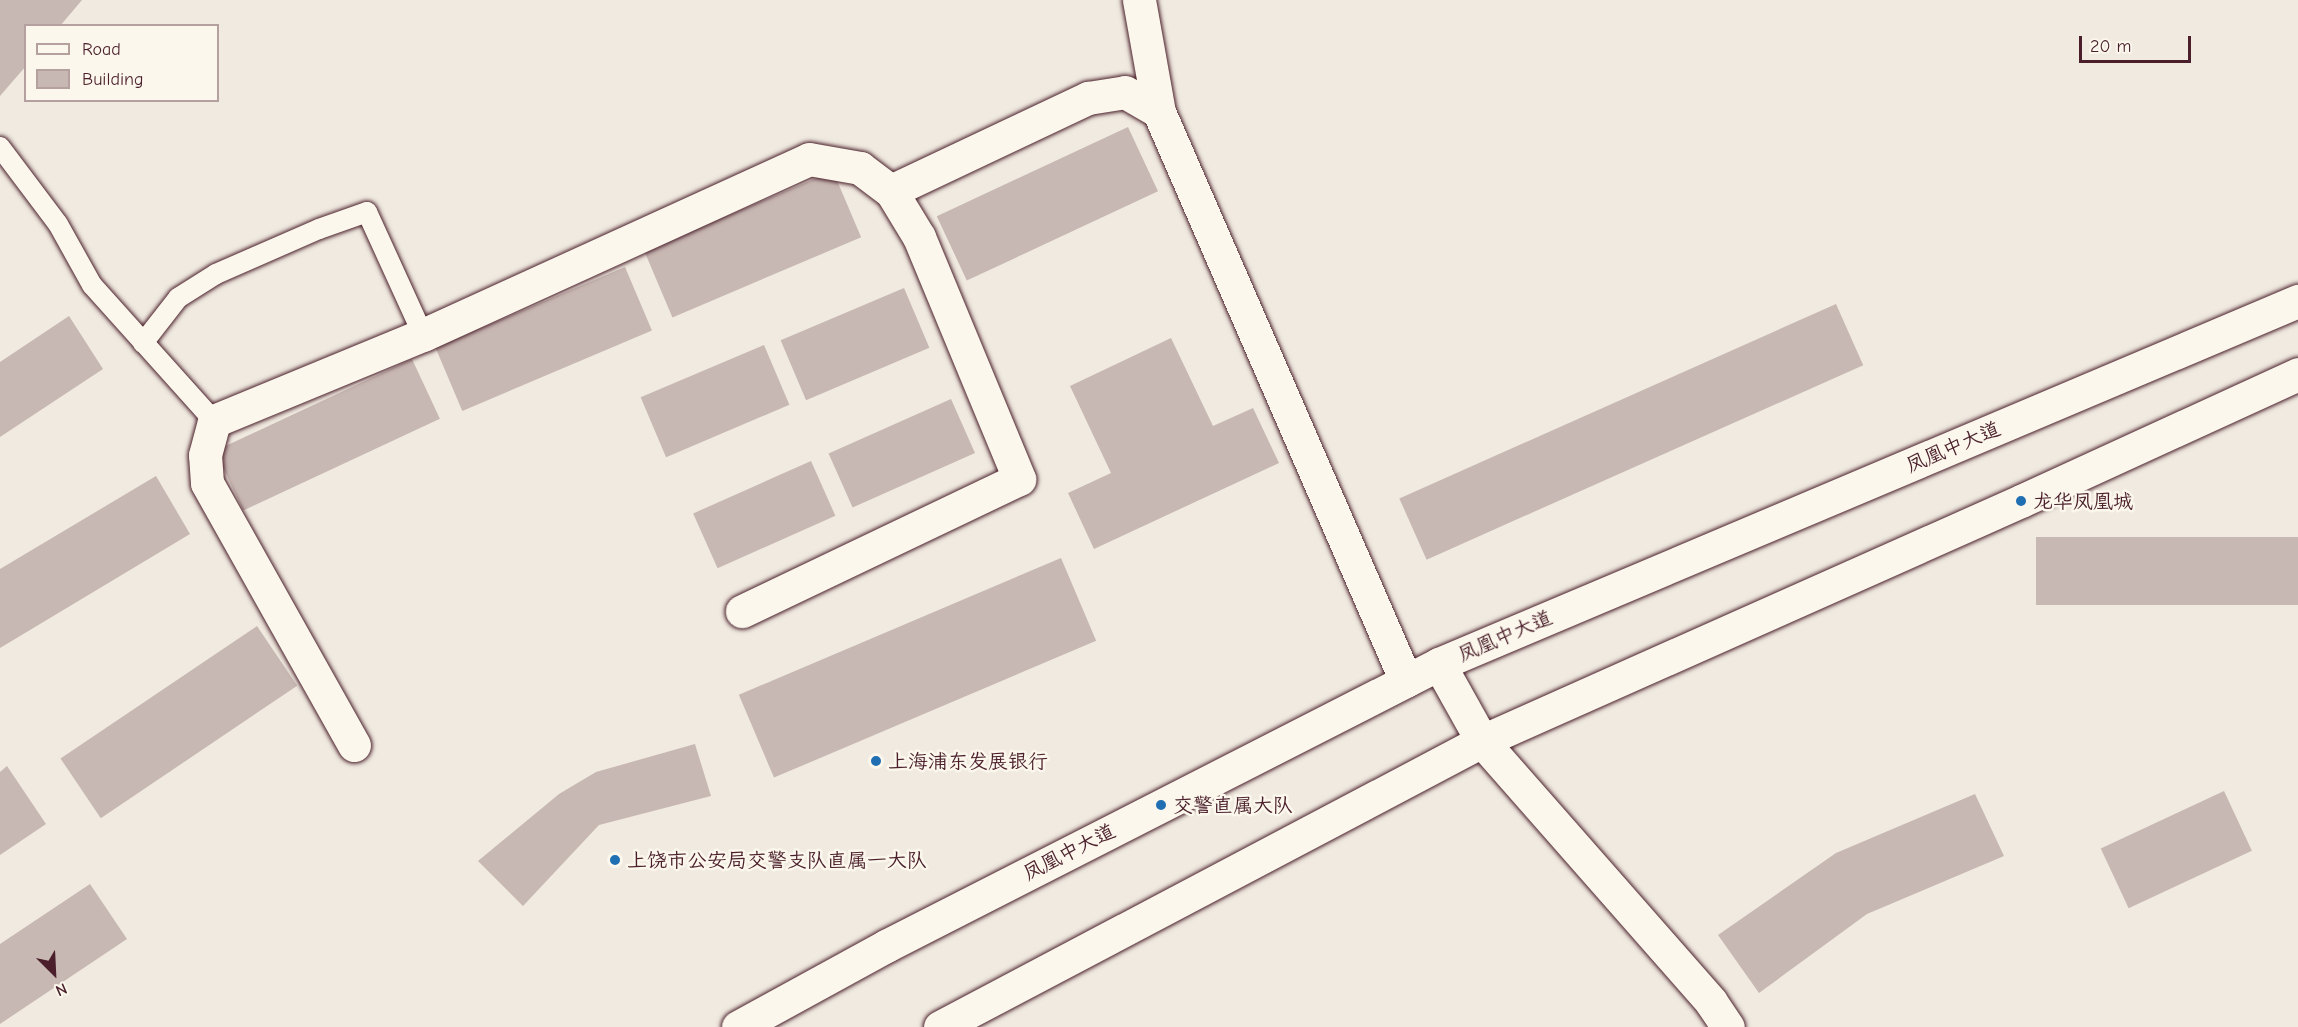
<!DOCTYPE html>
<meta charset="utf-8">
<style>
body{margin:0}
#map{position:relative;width:2298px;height:1027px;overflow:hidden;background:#f0eae0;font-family:"Comic Neue","LXGW WenKai TC",sans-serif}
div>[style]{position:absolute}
.building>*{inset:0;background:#c8b8b3;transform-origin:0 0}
.roads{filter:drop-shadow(0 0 2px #4a1f2b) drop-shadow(0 0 2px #4a1f2b)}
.lane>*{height:20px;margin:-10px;padding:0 10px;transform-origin:10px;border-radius:10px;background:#fbf7ec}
.street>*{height:33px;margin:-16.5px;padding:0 16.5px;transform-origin:16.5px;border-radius:16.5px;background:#fbf7ec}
.secondary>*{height:33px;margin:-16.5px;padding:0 16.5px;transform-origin:16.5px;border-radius:16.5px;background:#fbf7ec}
.primary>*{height:33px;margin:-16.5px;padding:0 16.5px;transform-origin:16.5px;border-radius:16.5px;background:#fbf7ec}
.dots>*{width:16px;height:16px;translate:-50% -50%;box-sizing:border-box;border:3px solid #fbf7ec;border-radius:50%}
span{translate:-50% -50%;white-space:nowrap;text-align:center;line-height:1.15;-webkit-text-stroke:5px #fbf7ec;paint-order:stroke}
.street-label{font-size:20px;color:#4a1f2b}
.poi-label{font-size:20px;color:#4a1f2b}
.left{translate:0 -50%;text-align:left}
.legend{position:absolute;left:24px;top:24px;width:195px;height:78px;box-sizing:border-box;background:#fbf7ec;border:2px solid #b4a19f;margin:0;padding:8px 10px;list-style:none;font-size:18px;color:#4a1f2b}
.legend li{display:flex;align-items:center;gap:12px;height:30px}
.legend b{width:30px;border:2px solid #b4a19f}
.north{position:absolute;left:24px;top:943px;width:60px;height:60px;-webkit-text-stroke:4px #fbf7ec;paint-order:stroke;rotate:156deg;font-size:16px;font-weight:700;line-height:24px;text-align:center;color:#4a1f2b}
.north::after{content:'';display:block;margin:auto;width:21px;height:27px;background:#4a1f2b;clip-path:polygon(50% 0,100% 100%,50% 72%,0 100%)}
.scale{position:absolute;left:2079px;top:36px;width:112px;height:27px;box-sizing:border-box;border:3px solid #4a1f2b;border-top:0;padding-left:8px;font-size:18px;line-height:21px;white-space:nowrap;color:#4a1f2b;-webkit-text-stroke:4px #fbf7ec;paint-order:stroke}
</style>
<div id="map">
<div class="building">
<i style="clip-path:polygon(0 0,82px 0,60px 26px,26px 26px,26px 66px,0 96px)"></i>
<i style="left:1128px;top:127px;width:71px;height:211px;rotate:65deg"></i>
<i style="left:833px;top:171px;width:72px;height:205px;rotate:67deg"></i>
<i style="left:625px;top:267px;width:69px;height:206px;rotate:67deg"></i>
<i style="left:904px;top:288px;width:65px;height:134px;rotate:67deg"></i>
<i style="left:1836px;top:304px;width:67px;height:478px;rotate:66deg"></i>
<i style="clip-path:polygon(69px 316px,103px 369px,0 437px,0 362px)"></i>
<i style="clip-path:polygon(1171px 338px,1213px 426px,1253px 408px,1279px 463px,1094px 549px,1068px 493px,1111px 473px,1070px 386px)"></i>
<i style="left:764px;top:345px;width:65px;height:134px;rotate:67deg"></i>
<i style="left:412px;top:359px;width:66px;height:217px;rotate:65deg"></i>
<i style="left:951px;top:399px;width:59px;height:134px;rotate:66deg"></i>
<i style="left:811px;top:461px;width:60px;height:129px;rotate:66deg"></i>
<i style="clip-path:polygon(156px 476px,190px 534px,0 648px,0 569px)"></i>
<i style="left:2298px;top:537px;width:68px;height:262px;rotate:90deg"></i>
<i style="left:1061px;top:558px;width:90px;height:350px;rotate:67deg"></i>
<i style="left:257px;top:626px;width:72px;height:237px;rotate:56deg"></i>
<i style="clip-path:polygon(695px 744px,711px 796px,599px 825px,523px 906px,478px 861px,559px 794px,596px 772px)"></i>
<i style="clip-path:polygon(7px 766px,46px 824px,0 855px,0 772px)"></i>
<i style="left:2224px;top:791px;width:66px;height:136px;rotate:65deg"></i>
<i style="clip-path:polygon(1975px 794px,2004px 856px,1867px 914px,1759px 993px,1718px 935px,1836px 853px)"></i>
<i style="clip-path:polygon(90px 884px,127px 939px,0 1024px,0 944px)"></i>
</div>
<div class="roads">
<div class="lane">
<i style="left:0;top:147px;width:96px;rotate:53deg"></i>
<i style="left:58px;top:224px;width:70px;rotate:60.9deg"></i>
<i style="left:92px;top:285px;width:183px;rotate:48.1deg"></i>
<i style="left:143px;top:343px;width:57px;rotate:-52.1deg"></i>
<i style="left:178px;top:298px;width:45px;rotate:-32.3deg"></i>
<i style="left:216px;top:274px;width:112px;rotate:-23.6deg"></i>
<i style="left:319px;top:229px;width:51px;rotate:-19.5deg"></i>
<i style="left:367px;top:212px;width:135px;rotate:65.5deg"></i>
</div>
<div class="street">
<i style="left:1139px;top:0;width:114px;rotate:79.9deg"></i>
<i style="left:1159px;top:112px;width:620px;rotate:66.53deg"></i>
<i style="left:891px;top:191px;width:218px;rotate:-25.3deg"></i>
<i style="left:1088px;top:98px;width:37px;rotate:-9deg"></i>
<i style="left:1125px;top:92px;width:39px;rotate:30deg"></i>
<i style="left:354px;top:745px;width:300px;rotate:-119.3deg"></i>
<i style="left:207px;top:483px;width:28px;rotate:-94deg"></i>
<i style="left:205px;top:455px;width:35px;rotate:-75deg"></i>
<i style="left:214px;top:421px;width:226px;rotate:-22.4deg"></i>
<i style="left:423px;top:335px;width:424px;rotate:-24.5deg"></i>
<i style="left:809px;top:159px;width:52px;rotate:10deg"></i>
<i style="left:860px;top:168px;width:39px;rotate:37deg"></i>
<i style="left:891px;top:191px;width:54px;rotate:58.7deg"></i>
<i style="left:919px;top:237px;width:262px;rotate:67.5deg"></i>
<i style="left:1019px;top:479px;width:307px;rotate:154.5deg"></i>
</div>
<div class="secondary">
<i style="left:1439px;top:664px;width:88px;rotate:60.8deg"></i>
<i style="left:1482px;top:741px;width:347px;rotate:48.7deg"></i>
<i style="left:1711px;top:1002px;width:30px;rotate:56deg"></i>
</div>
<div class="primary">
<i style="left:738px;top:1027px;width:169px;rotate:-28.7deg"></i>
<i style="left:886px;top:946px;width:621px;rotate:-27.02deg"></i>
<i style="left:1439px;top:664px;width:933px;rotate:-22.91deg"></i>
<i style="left:940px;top:1027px;width:613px;rotate:-27.82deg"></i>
<i style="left:1482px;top:741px;width:590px;rotate:-24deg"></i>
<i style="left:2021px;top:501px;width:305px;rotate:-24.6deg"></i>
</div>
</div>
<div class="dots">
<i style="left:2021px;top:501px;background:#1f6fb2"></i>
<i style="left:876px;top:761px;background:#1f6fb2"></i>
<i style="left:1161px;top:805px;background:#1f6fb2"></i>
<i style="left:615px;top:860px;background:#1f6fb2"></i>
</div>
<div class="street-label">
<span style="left:1953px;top:447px;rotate:-23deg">凤凰中大道</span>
<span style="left:1505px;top:636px;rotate:-23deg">凤凰中大道</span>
<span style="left:1069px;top:852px;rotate:-27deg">凤凰中大道</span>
</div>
<div class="poi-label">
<span class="left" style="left:2033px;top:501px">龙华凤凰城</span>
<span class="left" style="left:888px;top:761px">上海浦东发展银行</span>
<span class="left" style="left:1173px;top:805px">交警直属大队</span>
<span class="left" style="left:627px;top:860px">上饶市公安局交警支队直属一大队</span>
</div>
<ul class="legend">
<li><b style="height:8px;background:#fbf7ec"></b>Road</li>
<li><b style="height:16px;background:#c8b8b3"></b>Building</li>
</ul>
<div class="north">N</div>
<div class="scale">20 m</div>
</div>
